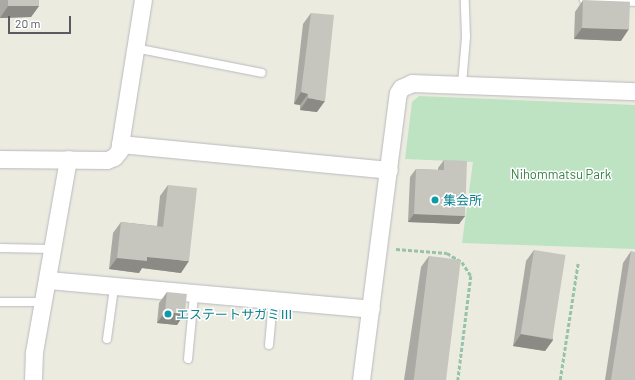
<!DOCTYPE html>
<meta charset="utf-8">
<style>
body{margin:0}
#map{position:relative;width:635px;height:380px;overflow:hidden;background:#ecebe0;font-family:Barlow,"Noto Sans JP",sans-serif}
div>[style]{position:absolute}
.green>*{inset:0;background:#bde3c3}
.path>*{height:2.5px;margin-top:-1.25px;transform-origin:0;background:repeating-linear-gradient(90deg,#97c3aa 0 4px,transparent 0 6px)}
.roads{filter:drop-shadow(0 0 1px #b8b9bf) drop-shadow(0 0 1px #b8b9bf)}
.service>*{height:8px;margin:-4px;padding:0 4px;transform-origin:4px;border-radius:4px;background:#fff}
.minor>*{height:17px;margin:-8.5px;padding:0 8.5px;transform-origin:8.5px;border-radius:8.5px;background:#fff}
.wall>*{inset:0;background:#aaa9a3}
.shaded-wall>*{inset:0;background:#8b8a85}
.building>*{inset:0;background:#c6c5be;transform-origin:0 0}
.dots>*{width:11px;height:11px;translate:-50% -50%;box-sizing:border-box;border:2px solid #fff;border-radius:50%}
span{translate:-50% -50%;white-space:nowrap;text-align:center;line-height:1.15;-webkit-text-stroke:3px #fff;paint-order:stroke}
.park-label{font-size:13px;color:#378246}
.culture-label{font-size:13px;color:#0d838f}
.left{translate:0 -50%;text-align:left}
.scale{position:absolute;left:8px;top:16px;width:63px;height:18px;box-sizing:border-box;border:2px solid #595b61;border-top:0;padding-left:5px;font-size:12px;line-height:14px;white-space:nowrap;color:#595b61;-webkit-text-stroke:3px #fff;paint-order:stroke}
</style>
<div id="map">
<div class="green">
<i style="clip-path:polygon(419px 96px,635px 105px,635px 249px,462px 243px,473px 162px,405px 159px,412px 102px)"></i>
</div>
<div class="path">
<i style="left:396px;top:249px;width:51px;rotate:4.5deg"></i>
<i style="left:447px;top:253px;width:17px;rotate:31deg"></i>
<i style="left:462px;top:262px;width:17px;rotate:57deg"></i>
<i style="left:471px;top:276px;width:105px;rotate:97.1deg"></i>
<i style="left:560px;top:380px;width:118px;rotate:-81.3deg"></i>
</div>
<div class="roads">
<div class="service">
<i style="left:584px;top:0;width:51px;rotate:2.2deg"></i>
<i style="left:135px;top:48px;width:129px;rotate:11.1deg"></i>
<i style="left:462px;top:84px;width:47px;rotate:-85.1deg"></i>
<i style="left:466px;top:37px;width:37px;rotate:-92deg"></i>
<i style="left:0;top:248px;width:52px;rotate:1.1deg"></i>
<i style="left:0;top:302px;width:42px"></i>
<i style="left:107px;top:339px;width:51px;rotate:-82.2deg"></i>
<i style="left:269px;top:345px;width:44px;rotate:-84.8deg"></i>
<i style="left:188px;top:359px;width:63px;rotate:-84.6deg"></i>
</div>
<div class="minor">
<i style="left:120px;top:144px;width:270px;rotate:5.5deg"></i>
<i style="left:0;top:159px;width:107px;rotate:0.5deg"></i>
<i style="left:107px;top:160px;width:8px;rotate:-23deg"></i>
<i style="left:114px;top:157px;width:8px;rotate:-50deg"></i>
<i style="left:119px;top:151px;width:153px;rotate:-81deg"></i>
<i style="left:48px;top:280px;width:324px;rotate:5.1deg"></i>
<i style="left:33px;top:380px;width:28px;rotate:-88deg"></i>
<i style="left:34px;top:352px;width:196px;rotate:-80deg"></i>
<i style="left:361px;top:380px;width:289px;rotate:-82.7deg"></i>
<i style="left:398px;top:93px;width:6px;rotate:-59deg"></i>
<i style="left:401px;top:88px;width:12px;rotate:-24deg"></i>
<i style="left:412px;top:83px;width:223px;rotate:2.1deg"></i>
</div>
</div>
<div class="wall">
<i style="clip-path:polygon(0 0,39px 0,39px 6px,31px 17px,0 18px)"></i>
<i style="clip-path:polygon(583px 0,621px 41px,574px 39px,575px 12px)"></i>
<i style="clip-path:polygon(311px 13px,317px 112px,300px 110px,300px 105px,294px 104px,303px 24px)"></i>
<i style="clip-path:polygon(444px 160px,465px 216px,459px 224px,408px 222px,410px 177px,416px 169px,438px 170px,438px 168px)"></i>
<i style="clip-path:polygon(168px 185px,181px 273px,142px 268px,139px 273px,109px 269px,113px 233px,121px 222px,157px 226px,160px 196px)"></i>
<i style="clip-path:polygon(534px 250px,553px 340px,545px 351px,513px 346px,526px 261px)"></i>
<i style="clip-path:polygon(631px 251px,635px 380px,605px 380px,623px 263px)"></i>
<i style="clip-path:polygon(429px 256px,442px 380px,404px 380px,421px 267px)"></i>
<i style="clip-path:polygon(167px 292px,184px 314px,177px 325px,157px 323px,159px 303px)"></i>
</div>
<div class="shaded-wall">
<i style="clip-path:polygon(8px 6px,39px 6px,31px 17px,0 18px)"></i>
<i style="clip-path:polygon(582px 28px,629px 29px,621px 41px,574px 39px)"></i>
<i style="clip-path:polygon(301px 92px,308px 94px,300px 105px,294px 104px)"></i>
<i style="clip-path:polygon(308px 98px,325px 101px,317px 112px,300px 110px)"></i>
<i style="clip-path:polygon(414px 214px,465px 216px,459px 224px,408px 222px)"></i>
<i style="clip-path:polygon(147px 257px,189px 261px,181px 273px,142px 268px,139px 273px,109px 269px,117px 258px)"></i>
<i style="clip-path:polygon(165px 312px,184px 314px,177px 325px,157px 323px)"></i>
<i style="clip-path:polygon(521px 334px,553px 340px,545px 351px,513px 346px)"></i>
</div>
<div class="building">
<i style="left:8px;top:0;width:31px;height:6px"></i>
<i style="left:583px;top:0;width:47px;height:28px;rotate:2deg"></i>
<i style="clip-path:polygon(311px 13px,334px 15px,325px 101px,308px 98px,308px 94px,301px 92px)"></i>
<i style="clip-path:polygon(444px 160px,467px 161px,465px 216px,414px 214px,416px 169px,444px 170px)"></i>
<i style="clip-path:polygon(168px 185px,197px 188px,189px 261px,147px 257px,147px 261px,117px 258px,121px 222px,163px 227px)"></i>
<i style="left:534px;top:250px;width:32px;height:85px;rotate:9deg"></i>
<i style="clip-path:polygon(631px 251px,635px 252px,635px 380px,611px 380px)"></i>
<i style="left:429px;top:256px;width:32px;height:125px;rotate:7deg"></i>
<i style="left:167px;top:292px;width:20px;height:20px;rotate:6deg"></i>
</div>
<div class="dots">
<i style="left:435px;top:200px;background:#0f9aa8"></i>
<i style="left:168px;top:314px;background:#0f9aa8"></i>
</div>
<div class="park-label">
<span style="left:561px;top:174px">Nihommatsu Park</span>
</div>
<div class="culture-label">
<span class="left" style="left:443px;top:200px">集会所</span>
<span class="left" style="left:176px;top:314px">エステートサガミⅢ</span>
</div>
<div class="scale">20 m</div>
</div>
